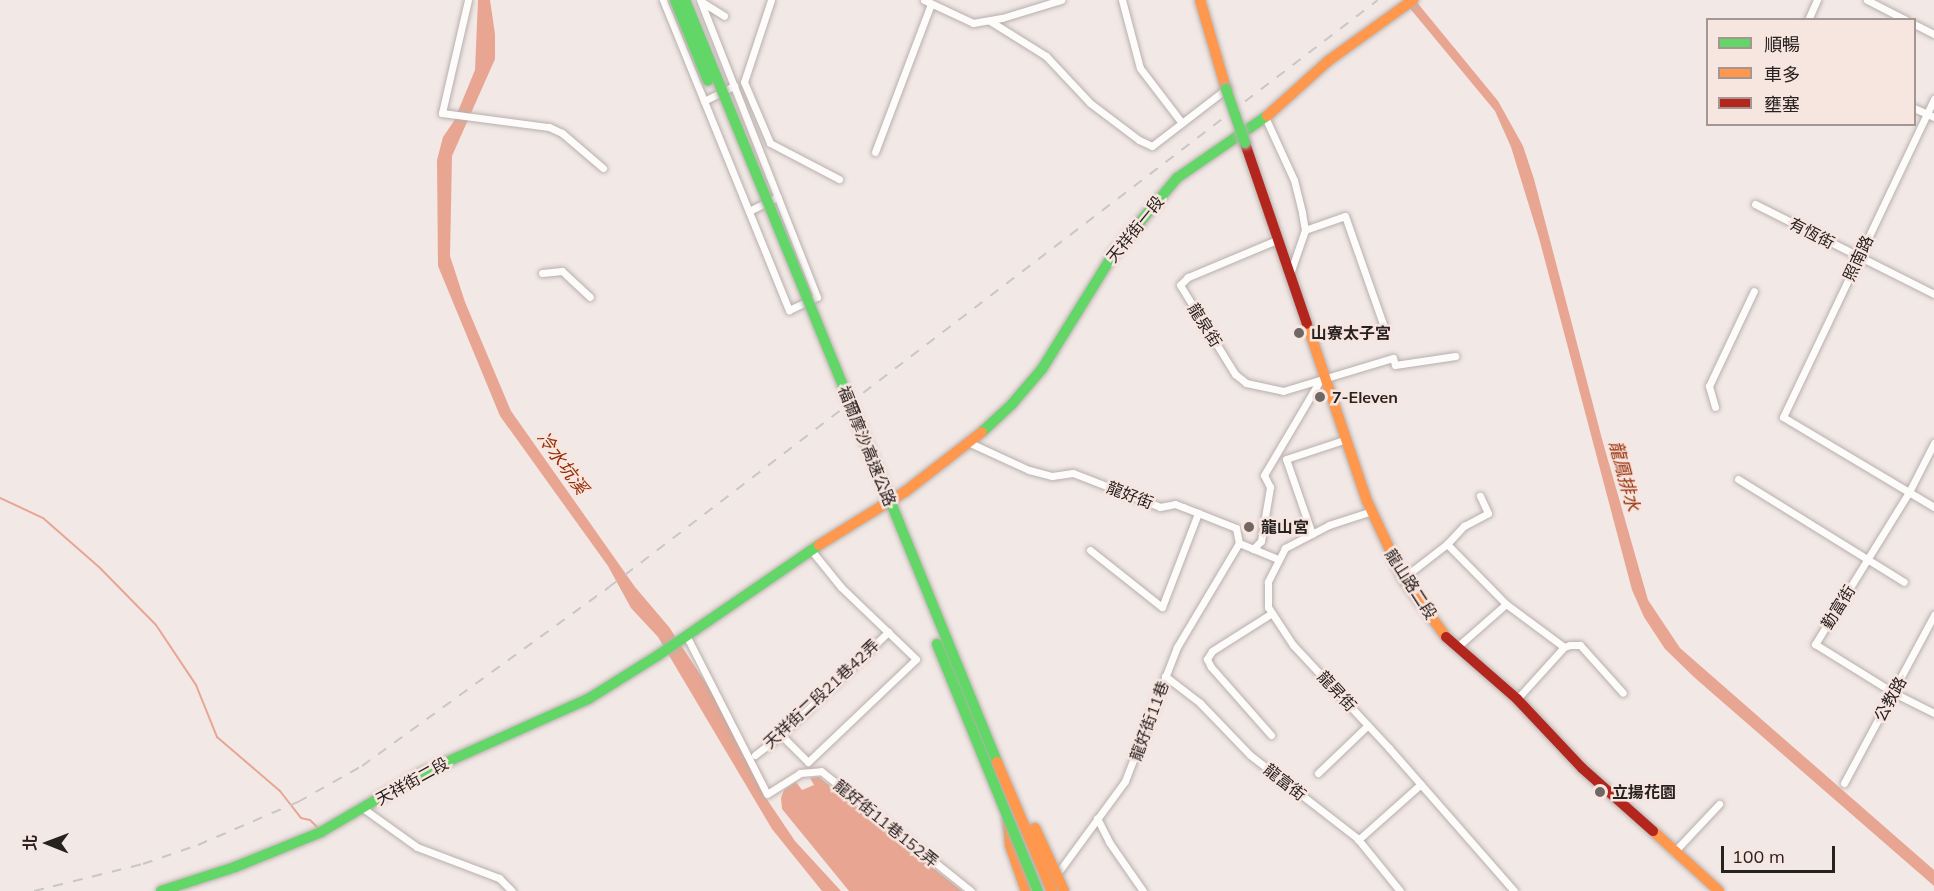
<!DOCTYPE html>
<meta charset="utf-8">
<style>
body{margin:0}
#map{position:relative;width:1934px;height:891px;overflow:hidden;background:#f2e8e5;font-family:Mulish,"Noto Sans TC",sans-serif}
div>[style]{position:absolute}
.water>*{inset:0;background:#e8a692}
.stream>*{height:2px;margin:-1px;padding:0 1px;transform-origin:1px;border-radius:1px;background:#e8a692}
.roads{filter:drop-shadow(0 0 2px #b7b0ad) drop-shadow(0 0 2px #b7b0ad)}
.street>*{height:7px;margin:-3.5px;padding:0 3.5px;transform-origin:3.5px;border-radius:3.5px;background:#fdfcfb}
.fast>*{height:10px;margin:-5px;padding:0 5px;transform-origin:5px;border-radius:5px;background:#63d668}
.slow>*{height:10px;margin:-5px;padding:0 5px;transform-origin:5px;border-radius:5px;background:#ff974d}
.jam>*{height:10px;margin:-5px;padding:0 5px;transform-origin:5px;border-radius:5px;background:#b3261e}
.rail>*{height:2px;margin-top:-1px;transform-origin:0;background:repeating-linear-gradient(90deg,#c9c7c6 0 10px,transparent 0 20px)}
.bridges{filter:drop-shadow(0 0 2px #b7b0ad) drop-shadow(0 0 2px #b7b0ad)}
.fast-bridge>*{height:10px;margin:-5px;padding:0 5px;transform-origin:5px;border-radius:5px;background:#63d668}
.slow-bridge>*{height:10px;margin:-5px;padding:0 5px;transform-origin:5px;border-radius:5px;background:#ff974d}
.dots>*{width:16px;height:16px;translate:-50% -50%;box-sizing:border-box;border:3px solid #f7e5e0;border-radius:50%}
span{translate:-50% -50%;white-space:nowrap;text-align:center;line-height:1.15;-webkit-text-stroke:5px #f7e5e0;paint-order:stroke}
.street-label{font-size:16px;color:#27211f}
.poi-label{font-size:16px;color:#27211f;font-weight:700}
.left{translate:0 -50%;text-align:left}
.water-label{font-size:18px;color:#972e05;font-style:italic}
.legend{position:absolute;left:1706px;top:18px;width:210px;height:108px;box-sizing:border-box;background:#f7e5e0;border:2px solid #a49793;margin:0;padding:8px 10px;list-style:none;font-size:18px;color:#27211f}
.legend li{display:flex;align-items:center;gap:12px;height:30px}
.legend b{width:30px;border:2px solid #a49793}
.north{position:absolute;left:18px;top:813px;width:60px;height:60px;-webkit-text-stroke:4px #f7e5e0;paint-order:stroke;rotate:271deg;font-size:16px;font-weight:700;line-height:24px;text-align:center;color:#27211f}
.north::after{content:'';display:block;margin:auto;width:21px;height:27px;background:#27211f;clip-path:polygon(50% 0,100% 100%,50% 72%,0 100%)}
.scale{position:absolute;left:1721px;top:846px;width:114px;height:27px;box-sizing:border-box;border:3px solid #27211f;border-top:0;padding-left:8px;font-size:18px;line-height:21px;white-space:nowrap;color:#27211f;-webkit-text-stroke:4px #f7e5e0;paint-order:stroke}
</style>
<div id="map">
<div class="water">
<i style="clip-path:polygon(478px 0,490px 0,495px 34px,495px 59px,452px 156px,450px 256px,465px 302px,511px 411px,635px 587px,669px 627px,721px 706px,764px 795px,795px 841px,841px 891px,822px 891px,772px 829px,658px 637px,631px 608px,608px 566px,500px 416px,438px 266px,437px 160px,443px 137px,454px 121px,475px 70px)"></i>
<i style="clip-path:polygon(1403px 0,1415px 0,1498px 101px,1523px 146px,1534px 179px,1602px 439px,1648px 600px,1680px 648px,1934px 870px,1934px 886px,1695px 678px,1665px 649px,1644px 617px,1632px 590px,1539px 238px,1511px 147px,1495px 111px)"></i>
<i style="clip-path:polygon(819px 777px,962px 891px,849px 891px,782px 809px,781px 798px,784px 790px,796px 782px,802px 790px,814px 785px,810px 778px)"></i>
</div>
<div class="stream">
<i style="left:0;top:498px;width:47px;rotate:24.9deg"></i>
<i style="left:43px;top:518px;width:74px;rotate:41.2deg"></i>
<i style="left:99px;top:567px;width:81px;rotate:45.5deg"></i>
<i style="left:156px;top:625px;width:72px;rotate:56.3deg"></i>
<i style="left:196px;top:685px;width:56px;rotate:68deg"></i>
<i style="left:217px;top:737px;width:83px;rotate:40.6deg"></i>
<i style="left:280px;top:791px;width:34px;rotate:52deg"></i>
<i style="left:301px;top:818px;width:9px;rotate:13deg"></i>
<i style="left:310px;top:820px;width:10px;rotate:45deg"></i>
</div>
<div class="roads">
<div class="street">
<i style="left:468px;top:0;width:116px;rotate:103deg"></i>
<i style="left:442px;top:113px;width:108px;rotate:7.5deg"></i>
<i style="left:549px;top:127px;width:14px;rotate:25deg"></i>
<i style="left:562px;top:133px;width:54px;rotate:40.5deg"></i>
<i style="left:663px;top:0;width:335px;rotate:67.9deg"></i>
<i style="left:789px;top:310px;width:31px;rotate:-25deg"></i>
<i style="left:817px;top:297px;width:319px;rotate:-111.5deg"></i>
<i style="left:771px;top:0;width:86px;rotate:108.2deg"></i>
<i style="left:744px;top:82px;width:66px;rotate:66.9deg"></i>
<i style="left:770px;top:143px;width:78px;rotate:27.6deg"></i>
<i style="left:924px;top:0;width:54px;rotate:25.1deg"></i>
<i style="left:973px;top:23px;width:29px;rotate:-10deg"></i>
<i style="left:1002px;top:18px;width:62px;rotate:-17deg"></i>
<i style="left:1122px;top:0;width:70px;rotate:75.2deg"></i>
<i style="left:1140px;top:68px;width:69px;rotate:52.6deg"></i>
<i style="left:1867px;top:0;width:44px;rotate:27.1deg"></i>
<i style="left:702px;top:2px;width:26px;rotate:32deg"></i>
<i style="left:1808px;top:20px;width:22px;rotate:-66deg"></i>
<i style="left:990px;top:21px;width:66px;rotate:32deg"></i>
<i style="left:1046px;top:56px;width:64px;rotate:46.9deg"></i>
<i style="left:1090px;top:103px;width:61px;rotate:37.1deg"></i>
<i style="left:1139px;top:140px;width:14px;rotate:25deg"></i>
<i style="left:1152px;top:146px;width:93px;rotate:-37.6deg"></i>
<i style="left:1914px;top:24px;width:22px;rotate:27deg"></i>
<i style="left:1934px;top:99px;width:352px;rotate:115.4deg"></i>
<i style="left:1783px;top:417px;width:176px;rotate:30.8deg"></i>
<i style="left:704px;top:101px;width:34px;rotate:-27deg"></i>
<i style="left:1914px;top:108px;width:22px;rotate:24deg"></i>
<i style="left:1265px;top:117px;width:69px;rotate:65.3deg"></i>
<i style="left:1294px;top:180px;width:34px;rotate:76deg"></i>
<i style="left:1302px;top:213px;width:17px;rotate:80deg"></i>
<i style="left:1305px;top:230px;width:43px;rotate:108.9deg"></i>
<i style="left:875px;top:152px;width:158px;rotate:-69.3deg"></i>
<i style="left:1755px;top:204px;width:200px;rotate:26.7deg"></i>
<i style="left:749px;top:211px;width:32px;rotate:-26deg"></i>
<i style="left:1305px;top:230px;width:42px;rotate:-19.3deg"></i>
<i style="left:1345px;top:216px;width:118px;rotate:70.6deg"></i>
<i style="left:1279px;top:239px;width:99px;rotate:157.3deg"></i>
<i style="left:1188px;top:277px;width:11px;rotate:135deg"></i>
<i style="left:1180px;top:285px;width:105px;rotate:58.3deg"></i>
<i style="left:1235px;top:374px;width:14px;rotate:39deg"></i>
<i style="left:1246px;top:383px;width:38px;rotate:12deg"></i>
<i style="left:1283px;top:391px;width:115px;rotate:-16.7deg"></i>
<i style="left:1393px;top:358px;width:7px;rotate:74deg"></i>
<i style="left:1395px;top:365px;width:61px;rotate:-8.5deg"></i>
<i style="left:542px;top:273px;width:20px;rotate:-6deg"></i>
<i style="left:562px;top:271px;width:38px;rotate:43deg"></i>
<i style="left:1715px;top:407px;width:22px;rotate:-106deg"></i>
<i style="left:1709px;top:386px;width:105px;rotate:-64.7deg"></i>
<i style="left:970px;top:443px;width:65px;rotate:24.6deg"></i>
<i style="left:1029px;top:470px;width:24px;rotate:15deg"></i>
<i style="left:1052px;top:476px;width:21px;rotate:-8deg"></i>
<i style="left:1073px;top:473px;width:93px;rotate:21.3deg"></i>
<i style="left:1160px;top:507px;width:15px;rotate:-11deg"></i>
<i style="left:1175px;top:504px;width:9px;rotate:21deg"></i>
<i style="left:1183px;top:507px;width:57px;rotate:21.6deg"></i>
<i style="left:1236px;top:528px;width:15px;rotate:79deg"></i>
<i style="left:1239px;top:543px;width:42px;rotate:22.3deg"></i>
<i style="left:1934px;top:443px;width:55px;rotate:117deg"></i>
<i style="left:1909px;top:492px;width:179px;rotate:121.7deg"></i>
<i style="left:1815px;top:644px;width:93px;rotate:31.8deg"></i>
<i style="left:1894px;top:693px;width:45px;rotate:26.6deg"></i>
<i style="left:1738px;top:479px;width:195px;rotate:31.8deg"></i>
<i style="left:1372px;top:511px;width:45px;rotate:162deg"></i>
<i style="left:1329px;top:525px;width:50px;rotate:152.4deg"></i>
<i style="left:1285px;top:548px;width:38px;rotate:117deg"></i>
<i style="left:1268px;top:582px;width:25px;rotate:90deg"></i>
<i style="left:1268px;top:607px;width:45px;rotate:56.7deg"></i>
<i style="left:1293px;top:645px;width:141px;rotate:47deg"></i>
<i style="left:1389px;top:748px;width:190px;rotate:48.8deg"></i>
<i style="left:1312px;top:534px;width:79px;rotate:-109.1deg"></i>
<i style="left:1286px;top:459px;width:64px;rotate:-18.2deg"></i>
<i style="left:1447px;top:544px;width:84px;rotate:45.5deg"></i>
<i style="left:1506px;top:604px;width:72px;rotate:36.6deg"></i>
<i style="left:1253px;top:549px;width:11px;rotate:-45deg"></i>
<i style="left:1261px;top:541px;width:55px;rotate:-80.5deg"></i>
<i style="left:1270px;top:487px;width:13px;rotate:-117deg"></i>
<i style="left:1264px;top:475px;width:108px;rotate:-59.4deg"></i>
<i style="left:1090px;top:550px;width:92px;rotate:38.4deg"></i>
<i style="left:1162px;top:607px;width:101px;rotate:-69deg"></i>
<i style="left:1403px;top:578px;width:56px;rotate:-37.7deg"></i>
<i style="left:1447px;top:544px;width:25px;rotate:-47deg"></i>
<i style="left:1464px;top:526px;width:27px;rotate:-28deg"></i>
<i style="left:1488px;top:513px;width:19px;rotate:-115deg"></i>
<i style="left:686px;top:635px;width:178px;rotate:63deg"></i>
<i style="left:767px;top:794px;width:39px;rotate:-32deg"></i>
<i style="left:800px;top:773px;width:21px;rotate:-5deg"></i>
<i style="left:821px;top:771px;width:192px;rotate:38.7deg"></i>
<i style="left:1457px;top:647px;width:65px;rotate:-41.3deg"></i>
<i style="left:1165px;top:676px;width:44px;rotate:37.6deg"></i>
<i style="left:1200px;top:703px;width:72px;rotate:46.1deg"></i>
<i style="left:1250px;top:755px;width:135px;rotate:37.8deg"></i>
<i style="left:1357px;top:838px;width:68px;rotate:50.9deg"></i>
<i style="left:1517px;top:699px;width:70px;rotate:-47.9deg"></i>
<i style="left:1564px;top:647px;width:6px;rotate:-18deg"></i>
<i style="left:1570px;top:645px;width:10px"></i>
<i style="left:1580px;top:645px;width:64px;rotate:48.1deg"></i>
<i style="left:781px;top:735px;width:38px;rotate:45deg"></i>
<i style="left:808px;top:762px;width:149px;rotate:-43.6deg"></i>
<i style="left:916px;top:659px;width:104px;rotate:-136.2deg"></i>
<i style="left:841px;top:587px;width:48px;rotate:-129deg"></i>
<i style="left:1271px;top:735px;width:91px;rotate:-131.4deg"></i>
<i style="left:1211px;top:667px;width:9px;rotate:-117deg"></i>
<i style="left:1207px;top:659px;width:9px;rotate:-58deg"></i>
<i style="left:1212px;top:651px;width:71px;rotate:-32.3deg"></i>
<i style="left:755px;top:755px;width:33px;rotate:-38deg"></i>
<i style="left:781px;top:735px;width:149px;rotate:-43.9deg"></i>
<i style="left:1318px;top:773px;width:69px;rotate:-43.8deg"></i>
<i style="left:1844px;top:783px;width:191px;rotate:-61.8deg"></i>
<i style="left:364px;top:809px;width:65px;rotate:35.6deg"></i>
<i style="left:417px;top:847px;width:88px;rotate:20.7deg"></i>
<i style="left:499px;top:878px;width:18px;rotate:45deg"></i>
<i style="left:1097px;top:818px;width:27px;rotate:63deg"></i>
<i style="left:1109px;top:842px;width:60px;rotate:55.2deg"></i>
<i style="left:1358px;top:840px;width:84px;rotate:-41.6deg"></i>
<i style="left:1674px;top:852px;width:66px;rotate:-46.8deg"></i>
<i style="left:1057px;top:874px;width:115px;rotate:-53.8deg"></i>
<i style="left:1125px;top:781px;width:144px;rotate:-68.8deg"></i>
<i style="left:1177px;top:647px;width:121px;rotate:-59.2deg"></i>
</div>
<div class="fast">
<i style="left:982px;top:432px;width:41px;rotate:-43deg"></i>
<i style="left:1012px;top:404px;width:46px;rotate:-49.4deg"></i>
<i style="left:1042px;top:369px;width:137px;rotate:-58.2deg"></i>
<i style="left:1114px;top:253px;width:98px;rotate:-50deg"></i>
<i style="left:1177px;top:178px;width:109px;rotate:-34.6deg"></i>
<i style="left:161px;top:891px;width:78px;rotate:-18deg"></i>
<i style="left:235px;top:867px;width:93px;rotate:-22.1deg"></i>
<i style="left:321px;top:832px;width:117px;rotate:-30.3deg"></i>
<i style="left:422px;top:773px;width:182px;rotate:-24deg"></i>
<i style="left:588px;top:699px;width:81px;rotate:-31.9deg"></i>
<i style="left:657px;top:656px;width:196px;rotate:-34.4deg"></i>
</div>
<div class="slow">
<i style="left:1200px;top:0;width:93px;rotate:73.7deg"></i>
<i style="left:1267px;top:116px;width:82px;rotate:-42deg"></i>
<i style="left:1328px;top:61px;width:105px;rotate:-35.7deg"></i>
<i style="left:1307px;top:324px;width:187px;rotate:71.3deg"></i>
<i style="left:1367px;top:501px;width:85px;rotate:64.9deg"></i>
<i style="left:1403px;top:578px;width:73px;rotate:53.9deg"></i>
<i style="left:819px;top:545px;width:102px;rotate:-31.8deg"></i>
<i style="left:906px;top:491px;width:96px;rotate:-37.8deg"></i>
<i style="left:1008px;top:820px;width:25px;rotate:85deg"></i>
<i style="left:1010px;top:845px;width:49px;rotate:70.8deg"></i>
<i style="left:1653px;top:831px;width:89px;rotate:42.3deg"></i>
</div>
<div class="jam">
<i style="left:1245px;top:143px;width:191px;rotate:71.1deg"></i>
<i style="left:1446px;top:637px;width:94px;rotate:41.1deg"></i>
<i style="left:1517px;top:699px;width:95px;rotate:46.7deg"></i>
<i style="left:1582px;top:768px;width:95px;rotate:41.6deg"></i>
</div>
</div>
<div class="rail">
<i style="left:34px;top:891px;width:112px;rotate:-13.9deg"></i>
<i style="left:143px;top:864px;width:58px;rotate:-19.1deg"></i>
<i style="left:198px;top:845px;width:109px;rotate:-23.3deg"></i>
<i style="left:298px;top:802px;width:73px;rotate:-29.4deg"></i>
<i style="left:362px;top:766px;width:305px;rotate:-35.9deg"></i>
<i style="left:609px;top:587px;width:967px;rotate:-37.36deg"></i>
</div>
<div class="bridges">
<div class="fast-bridge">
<i style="left:675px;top:0;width:87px;rotate:67.8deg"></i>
<i style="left:685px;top:0;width:823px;rotate:67.73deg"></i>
<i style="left:1226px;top:89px;width:57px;rotate:70.6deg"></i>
<i style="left:937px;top:644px;width:267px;rotate:67.8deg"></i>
</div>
<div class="slow-bridge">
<i style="left:997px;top:762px;width:140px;rotate:66.9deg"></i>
<i style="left:1035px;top:828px;width:69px;rotate:65.3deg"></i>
</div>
</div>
<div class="dots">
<i style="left:1299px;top:333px;background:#6e6764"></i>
<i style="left:1320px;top:397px;background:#6e6764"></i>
<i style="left:1249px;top:527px;background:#6e6764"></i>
<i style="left:1600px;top:792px;background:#6e6764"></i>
</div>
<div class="street-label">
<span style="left:1135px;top:229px;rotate:-51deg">天祥街一段</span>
<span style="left:1812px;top:233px;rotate:27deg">有恆街</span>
<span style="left:1858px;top:258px;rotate:-65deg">照南路</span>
<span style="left:1205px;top:325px;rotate:58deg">龍泉街</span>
<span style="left:867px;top:446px;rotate:68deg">福爾摩沙高速公路</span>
<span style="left:1130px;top:495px;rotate:21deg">龍好街</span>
<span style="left:1411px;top:584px;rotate:57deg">龍山路二段</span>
<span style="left:1838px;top:607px;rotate:-58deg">勤富街</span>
<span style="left:1337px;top:691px;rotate:47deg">龍昇街</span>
<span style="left:821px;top:694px;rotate:-43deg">天祥街二段21巷42弄</span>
<span style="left:1890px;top:699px;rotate:-61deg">公教路</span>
<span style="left:1149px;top:721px;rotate:-70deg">龍好街11巷</span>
<span style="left:412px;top:781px;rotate:-29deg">天祥街二段</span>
<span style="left:1285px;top:782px;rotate:38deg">龍富街</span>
<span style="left:886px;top:823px;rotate:39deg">龍好街11巷152弄</span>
</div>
<div class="poi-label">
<span class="left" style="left:1311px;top:333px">山寮太子宮</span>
<span class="left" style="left:1332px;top:397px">7-Eleven</span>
<span class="left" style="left:1261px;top:527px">龍山宮</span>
<span class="left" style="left:1612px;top:792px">立揚花園</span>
</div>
<div class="water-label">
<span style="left:562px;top:463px;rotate:54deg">冷水坑溪</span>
<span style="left:1624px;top:476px;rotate:75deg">龍鳳排水</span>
</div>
<ul class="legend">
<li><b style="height:8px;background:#63d668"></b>順暢</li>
<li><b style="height:8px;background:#ff974d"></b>車多</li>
<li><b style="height:8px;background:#b3261e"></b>壅塞</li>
</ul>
<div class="north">北</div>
<div class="scale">100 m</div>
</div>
